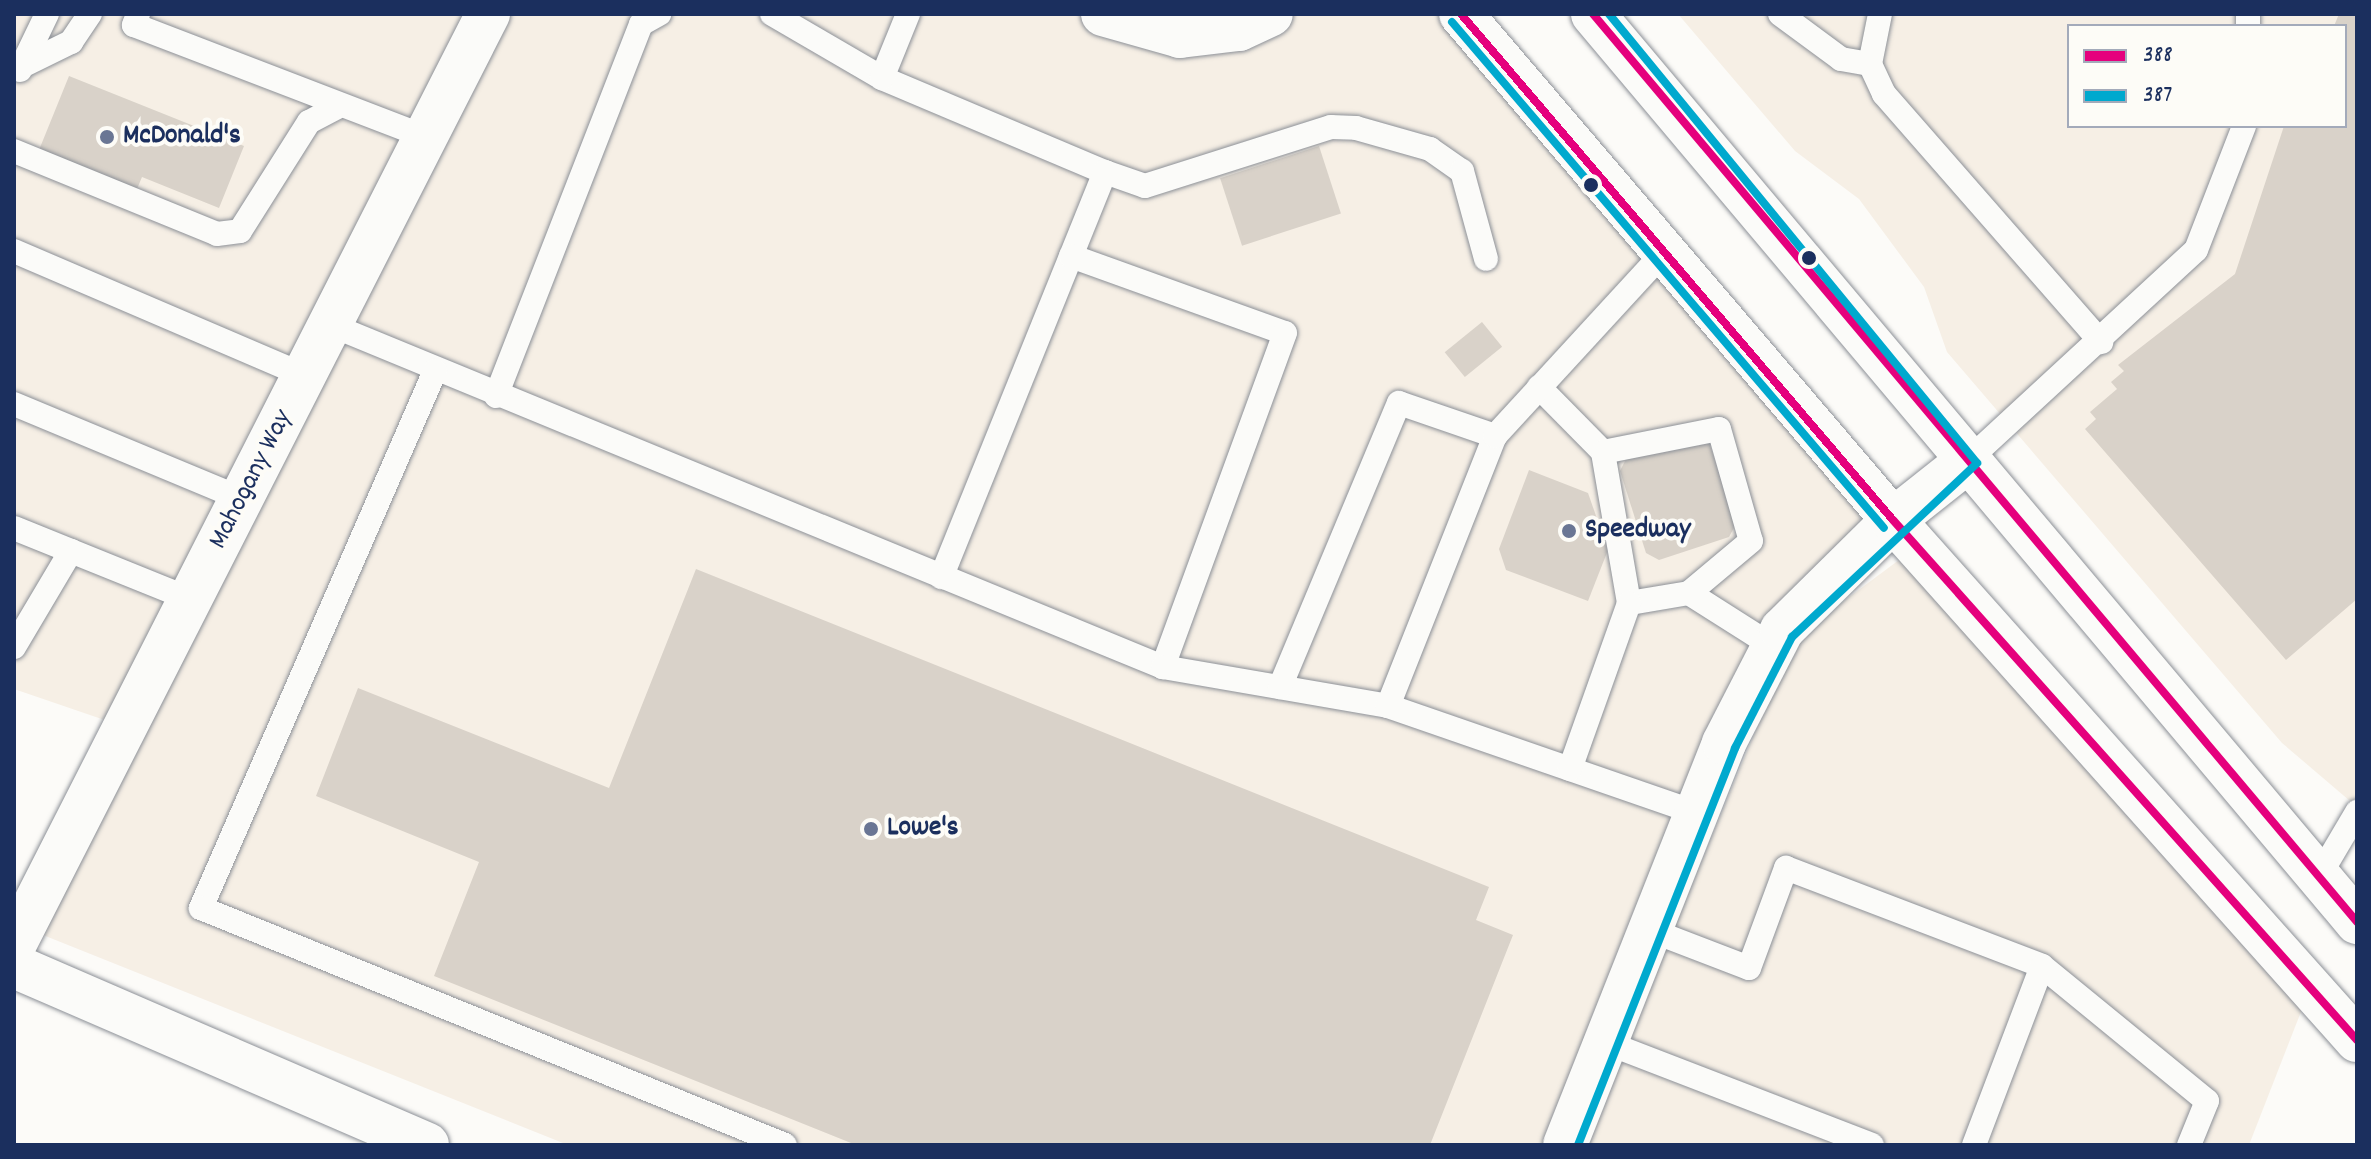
<!DOCTYPE html>
<style>
body{margin:0}
#map{position:relative;width:2371px;height:1159px;overflow:hidden;background:#fcfbf8;font-family:Dekko,sans-serif}
div>[style]{position:absolute}
.built>*{inset:0;background:#f6efe5}
.building>*{inset:0;background:#d9d2c9;transform-origin:0 0}
.roads{filter:drop-shadow(0 0 2px #8c9097) drop-shadow(0 0 2px #8c9097)}
.service>*{height:24px;margin:-12px;padding:0 12px;transform-origin:12px;border-radius:12px;background:#fbfbf9}
.minor>*{height:44px;margin:-22px;padding:0 22px;transform-origin:22px;border-radius:22px;background:#fbfbf9}
.tertiary>*{height:44px;margin:-22px;padding:0 22px;transform-origin:22px;border-radius:22px;background:#fbfbf9}
.secondary>*{height:44px;margin:-22px;padding:0 22px;transform-origin:22px;border-radius:22px;background:#fbfbf9}
.bus-1>*{height:8px;margin:-4px;padding:0 4px;transform-origin:4px;border-radius:4px;background:#e5007d}
.bus-2>*{height:8px;margin:-4px;padding:0 4px;transform-origin:4px;border-radius:4px;background:#00a9ce}
.dots>*{width:22px;height:22px;translate:-50% -50%;box-sizing:border-box;border:4px solid #fdfcf7;border-radius:50%}
span{translate:-50% -50%;white-space:nowrap;text-align:center;line-height:1.15;-webkit-text-stroke:8px #fdfcf7;paint-order:stroke}
.poi-label{font-size:28px;color:#1b2f5e;font-weight:700}
.left{translate:0 -50%;text-align:left}
.street-label{font-size:28px;color:#1b2f5e}
.frame{position:absolute;inset:0;border:16px solid #1b2f5e;pointer-events:none}
.legend{position:absolute;left:2067px;top:24px;width:280px;height:104px;box-sizing:border-box;background:#fdfcf7;border:2px solid #a3aaba;margin:0;padding:10px 14px;list-style:none;font-size:24px;color:#1b2f5e}
.legend li{display:flex;align-items:center;gap:16px;height:40px}
.legend b{width:40px;border:2px solid #a3aaba}
</style>
<div id="map">
<div class="built">
<i style="clip-path:polygon(14px 14px,1460px 14px,1893px 520px,1782px 630px,1565px 1145px,568px 1145px,23px 927px,125px 727px,14px 689px)"></i>
<i style="clip-path:polygon(evenodd,1678px 14px,2357px 14px,2357px 807px,2282px 743px,1947px 352px,1924px 287px,1859px 199px,1795px 151px,1678px 14px,2069px 26px,2345px 26px,2345px 126px,2069px 126px,2069px 26px)"></i>
<i style="clip-path:polygon(1903px 557px,2304px 1004px,2249px 1145px,1584px 1145px,1794px 638px)"></i>
</div>
<div class="building">
<i style="clip-path:polygon(2339px 14px,2357px 14px,2357px 599px,2286px 660px,2085px 429px,2096px 419px,2090px 412px,2117px 389px,2111px 382px,2124px 371px,2118px 365px,2235px 274px,2284px 126px,2345px 126px,2345px 26px,2334px 26px)"></i>
<i style="clip-path:polygon(69px 76px,244px 146px,219px 208px,142px 177px,137px 189px,39px 150px)"></i>
<i style="left:1319px;top:146px;width:71px;height:104px;rotate:72deg"></i>
<i style="left:1482px;top:322px;width:32px;height:48px;rotate:51deg"></i>
<i style="clip-path:polygon(1709px 442px,1736px 524px,1729px 537px,1659px 560px,1646px 553px,1620px 471px,1626px 459px)"></i>
<i style="clip-path:polygon(1529px 470px,1588px 493px,1608px 550px,1588px 601px,1506px 570px,1499px 549px)"></i>
<i style="clip-path:polygon(696px 569px,1489px 887px,1476px 920px,1513px 935px,1430px 1145px,856px 1145px,434px 976px,479px 862px,316px 796px,358px 688px,609px 788px)"></i>
</div>
<div class="roads">
<div class="service">
<i style="left:138px;top:14px;width:12px;rotate:110deg"></i>
<i style="left:134px;top:25px;width:313px;rotate:21deg"></i>
<i style="left:772px;top:14px;width:127px;rotate:30.2deg"></i>
<i style="left:882px;top:78px;width:242px;rotate:22.9deg"></i>
<i style="left:1105px;top:172px;width:437px;rotate:112deg"></i>
<i style="left:1780px;top:14px;width:76px;rotate:36.4deg"></i>
<i style="left:1841px;top:59px;width:29px;rotate:10deg"></i>
<i style="left:1880px;top:14px;width:51px;rotate:101.3deg"></i>
<i style="left:1870px;top:64px;width:33px;rotate:65deg"></i>
<i style="left:1884px;top:94px;width:330px;rotate:48.8deg"></i>
<i style="left:2248px;top:26px;width:12px;rotate:-90deg"></i>
<i style="left:22px;top:66px;width:55px;rotate:-26.1deg"></i>
<i style="left:71px;top:42px;width:34px;rotate:-56deg"></i>
<i style="left:20px;top:70px;width:62px;rotate:-64.3deg"></i>
<i style="left:882px;top:78px;width:69px;rotate:-67.9deg"></i>
<i style="left:14px;top:151px;width:219px;rotate:22.2deg"></i>
<i style="left:217px;top:234px;width:23px;rotate:-7deg"></i>
<i style="left:240px;top:231px;width:129px;rotate:-57.7deg"></i>
<i style="left:309px;top:122px;width:34px;rotate:-28deg"></i>
<i style="left:1105px;top:172px;width:42px;rotate:19.3deg"></i>
<i style="left:1145px;top:186px;width:195px;rotate:-17.6deg"></i>
<i style="left:1331px;top:127px;width:25px;rotate:2deg"></i>
<i style="left:1356px;top:128px;width:77px;rotate:15.8deg"></i>
<i style="left:1430px;top:149px;width:39px;rotate:35deg"></i>
<i style="left:1462px;top:171px;width:91px;rotate:74.7deg"></i>
<i style="left:14px;top:251px;width:317px;rotate:23.2deg"></i>
<i style="left:1071px;top:256px;width:227px;rotate:19.8deg"></i>
<i style="left:1285px;top:333px;width:356px;rotate:110.1deg"></i>
<i style="left:331px;top:325px;width:900px;rotate:22.35deg"></i>
<i style="left:1163px;top:667px;width:228px;rotate:9.8deg"></i>
<i style="left:1388px;top:706px;width:327px;rotate:19.1deg"></i>
<i style="left:435px;top:371px;width:586px;rotate:113.55deg"></i>
<i style="left:201px;top:908px;width:630px;rotate:22.09deg"></i>
<i style="left:1539px;top:387px;width:91px;rotate:45.4deg"></i>
<i style="left:496px;top:396px;width:399px;rotate:-68.7deg"></i>
<i style="left:641px;top:24px;width:21px;rotate:-29deg"></i>
<i style="left:14px;top:404px;width:247px;rotate:22.6deg"></i>
<i style="left:1965px;top:463px;width:314px;rotate:-42.7deg"></i>
<i style="left:2196px;top:250px;width:133px;rotate:-68.8deg"></i>
<i style="left:14px;top:528px;width:190px;rotate:22deg"></i>
<i style="left:1689px;top:593px;width:61px;rotate:170.5deg"></i>
<i style="left:1629px;top:603px;width:153px;rotate:-99.8deg"></i>
<i style="left:1603px;top:452px;width:118px;rotate:-11.2deg"></i>
<i style="left:1719px;top:429px;width:116px;rotate:74.1deg"></i>
<i style="left:1751px;top:541px;width:81px;rotate:140deg"></i>
<i style="left:1689px;top:593px;width:101px;rotate:32.4deg"></i>
<i style="left:14px;top:647px;width:112px;rotate:-59.3deg"></i>
<i style="left:1280px;top:687px;width:308px;rotate:-67.3deg"></i>
<i style="left:1399px;top:403px;width:102px;rotate:19deg"></i>
<i style="left:1388px;top:706px;width:290px;rotate:-68.4deg"></i>
<i style="left:1495px;top:436px;width:250px;rotate:-47.4deg"></i>
<i style="left:1570px;top:769px;width:176px;rotate:-70.4deg"></i>
<i style="left:2318px;top:878px;width:77px;rotate:-59.4deg"></i>
<i style="left:1650px;top:930px;width:106px;rotate:21deg"></i>
<i style="left:1749px;top:968px;width:107px;rotate:-69.7deg"></i>
<i style="left:1786px;top:868px;width:274px;rotate:20.9deg"></i>
<i style="left:2042px;top:966px;width:213px;rotate:39.3deg"></i>
<i style="left:2207px;top:1101px;width:48px;rotate:112.2deg"></i>
<i style="left:1605px;top:1042px;width:286px;rotate:21.1deg"></i>
<i style="left:1974px;top:1145px;width:191px;rotate:-69.2deg"></i>
</div>
<div class="minor">
<i style="left:1103px;top:14px;width:80px;rotate:15.9deg"></i>
<i style="left:1180px;top:36px;width:59px;rotate:-6.8deg"></i>
<i style="left:1239px;top:29px;width:35px;rotate:-25deg"></i>
<i style="left:14px;top:945px;width:1045px;rotate:-63.02deg"></i>
<i style="left:14px;top:966px;width:450px;rotate:23.4deg"></i>
</div>
<div class="tertiary">
<i style="left:1565px;top:1145px;width:432px;rotate:-68.4deg"></i>
<i style="left:1724px;top:743px;width:127px;rotate:-62.8deg"></i>
<i style="left:1782px;top:630px;width:156px;rotate:-44.7deg"></i>
<i style="left:1893px;top:520px;width:92px;rotate:-38.4deg"></i>
</div>
<div class="secondary">
<i style="left:1461px;top:14px;width:665px;rotate:49.51deg"></i>
<i style="left:1893px;top:520px;width:697px;rotate:48.26deg"></i>
<i style="left:1593px;top:14px;width:1187px;rotate:49.92deg"></i>
</div>
</div>
<div class="bus-1">
<i style="left:1461px;top:14px;width:665px;rotate:49.51deg"></i>
<i style="left:1893px;top:520px;width:697px;rotate:48.26deg"></i>
<i style="left:1593px;top:14px;width:1187px;rotate:49.92deg"></i>
</div>
<div class="bus-2">
<i style="left:1452px;top:22px;width:665px;rotate:49.51deg"></i>
<i style="left:1578px;top:1145px;width:427px;rotate:-68.4deg"></i>
<i style="left:1735px;top:748px;width:125px;rotate:-62.8deg"></i>
<i style="left:1792px;top:637px;width:254px;rotate:-43.2deg"></i>
<i style="left:1977px;top:463px;width:581px;rotate:-129.34deg"></i>
</div>
<div class="dots">
<i style="left:107px;top:137px;background:#6a7694"></i>
<i style="left:1591px;top:185px;background:#1b2f5e"></i>
<i style="left:1809px;top:258px;background:#1b2f5e"></i>
<i style="left:1569px;top:531px;background:#6a7694"></i>
<i style="left:871px;top:829px;background:#6a7694"></i>
</div>
<div class="poi-label">
<span class="left" style="left:123px;top:137px">McDonald's</span>
<span class="left" style="left:1585px;top:531px">Speedway</span>
<span class="left" style="left:887px;top:829px">Lowe's</span>
</div>
<div class="street-label">
<span style="left:252px;top:480px;rotate:-63deg">Mahogany Way</span>
</div>
<div class="frame"></div>
<ul class="legend">
<li><b style="height:10px;background:#e5007d"></b>388</li>
<li><b style="height:10px;background:#00a9ce"></b>387</li>
</ul>
</div>
